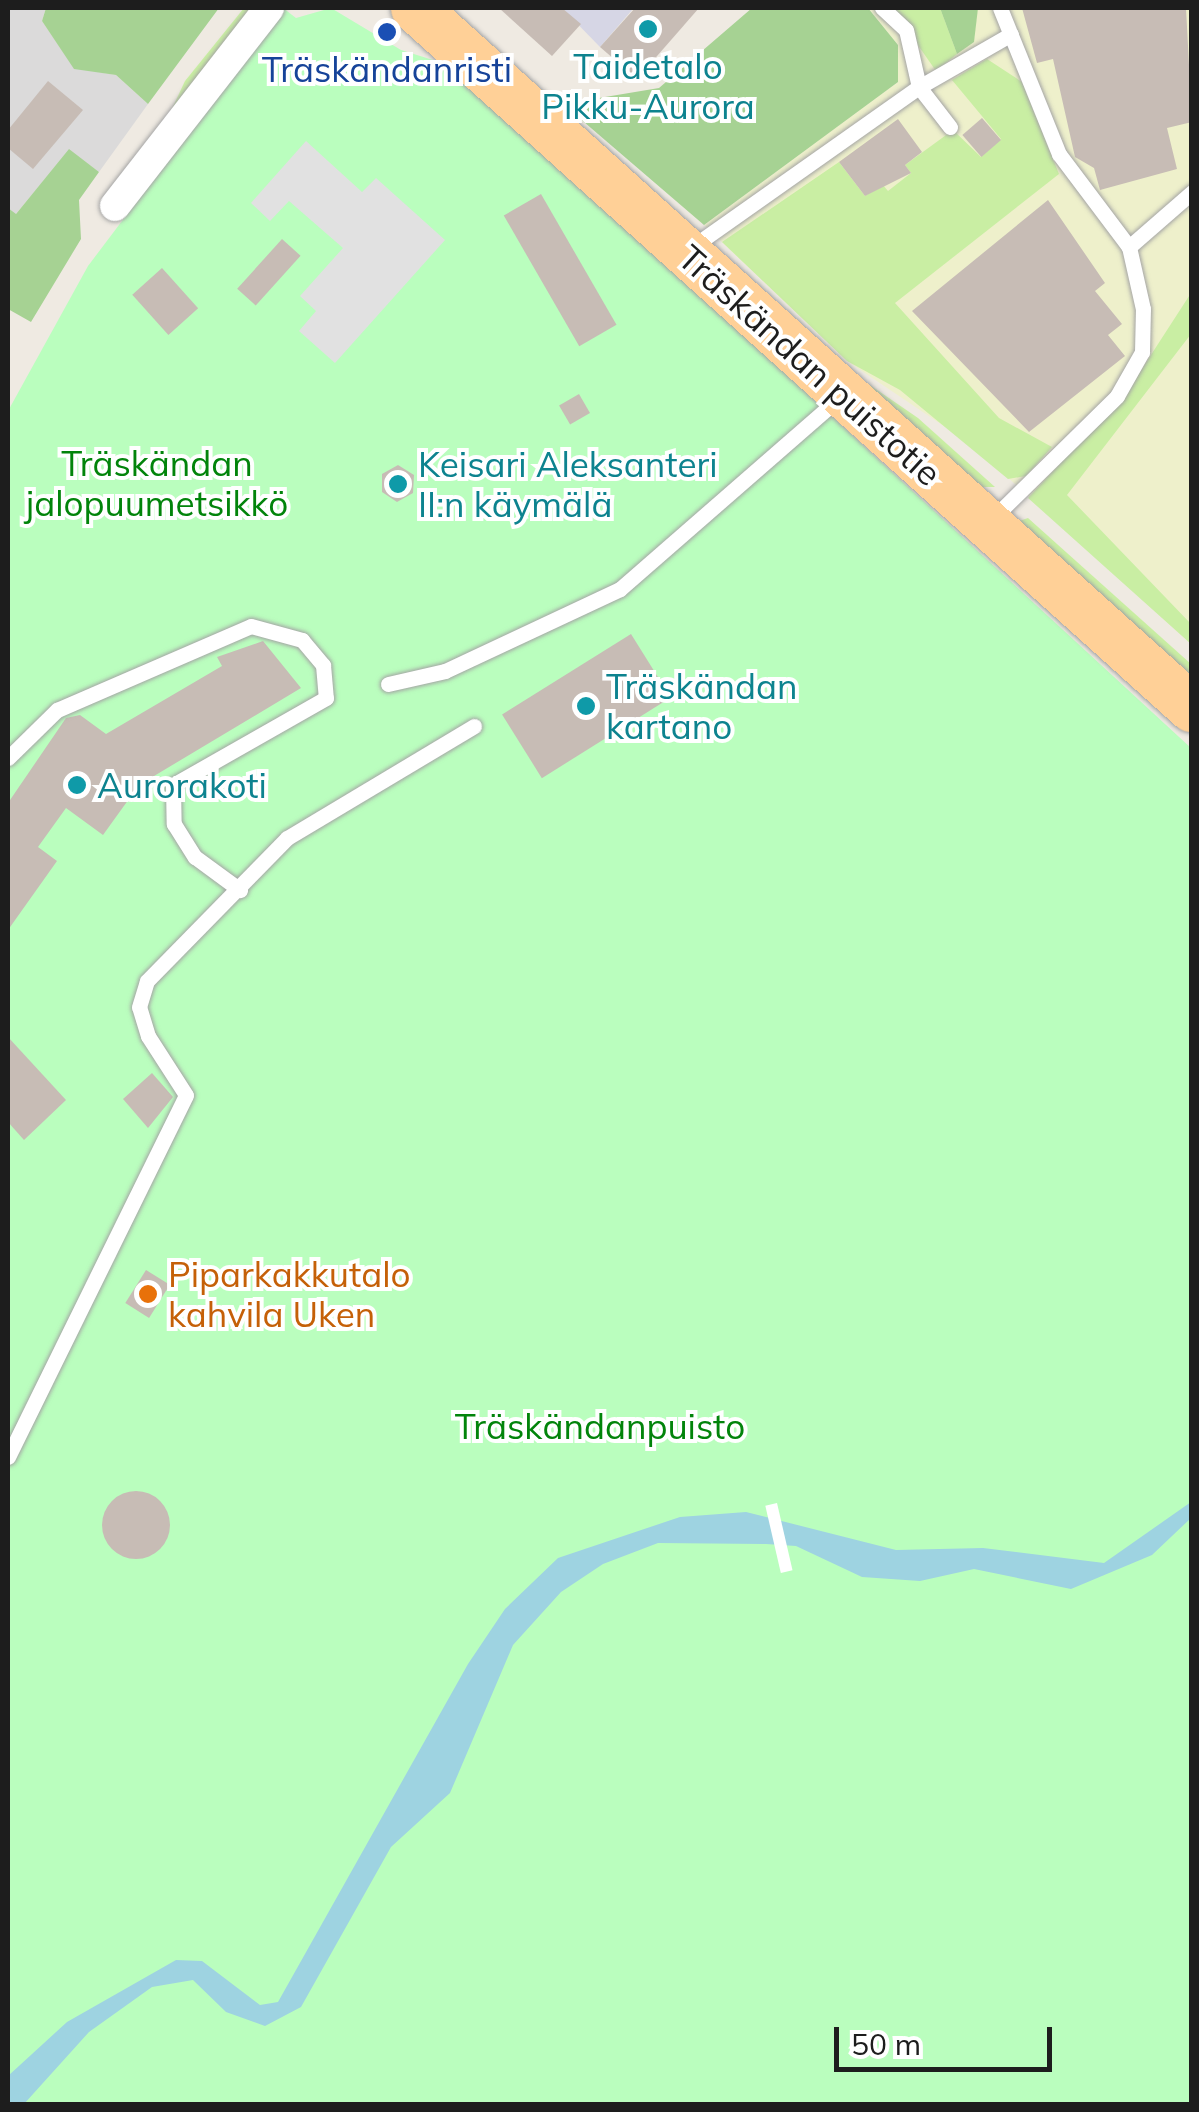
<!DOCTYPE html>
<meta charset="utf-8">
<style>
body{margin:0}
#map{position:relative;width:1199px;height:2112px;overflow:hidden;background:#efeae2;font-family:Mulish,sans-serif}
div>[style]{position:absolute}
.residential>*{inset:0;background:#dbdada}
.farmland>*{inset:0;background:#eef0cb}
.grass>*{inset:0;background:#c9eea3}
.forest>*{inset:0;background:#a6d293}
.park>*{inset:0;background:#bafebe}
.parking>*{inset:0;background:#e1e1e1}
.plaza>*{inset:0;background:#d6d6e5}
.water>*{inset:0;background:#9ed3e1}
.pier>*{inset:0;background:#fff;transform-origin:0 0}
.building>*{inset:0;background:#c7bcb5;transform-origin:0 0}
.round{border-radius:50%}
.roads{filter:drop-shadow(0 0 2px #a4a4a4) drop-shadow(0 0 2px #a4a4a4)}
.service>*{height:15px;margin:-7.5px;padding:0 7.5px;transform-origin:7.5px;border-radius:7.5px;background:#fff}
.minor>*{height:30px;margin:-15px;padding:0 15px;transform-origin:15px;border-radius:15px;background:#fff}
.primary>*{height:48px;margin:-24px;padding:0 24px;transform-origin:24px;border-radius:24px;background:#ffd097}
.dots>*{width:28px;height:28px;translate:-50% -50%;box-sizing:border-box;border:5px solid #fff;border-radius:50%}
span{translate:-50% -50%;white-space:nowrap;text-align:center;line-height:1.15;-webkit-text-stroke:8px #fff;paint-order:stroke}
.culture-label{font-size:35px;color:#0d838f}
.left{translate:0 -50%;text-align:left}
.transit-label{font-size:35px;color:#164399}
.street-label{font-size:35px;color:#1d1d1d}
.park-label{font-size:35px;color:#02840b}
.food-label{font-size:35px;color:#c56008}
.frame{position:absolute;inset:0;border:10px solid #1d1d1d;pointer-events:none}
.scale{position:absolute;left:834px;top:2027px;width:218px;height:45px;box-sizing:border-box;border:5px solid #1d1d1d;border-top:0;padding-left:12px;font-size:30px;line-height:35px;white-space:nowrap;color:#1d1d1d;-webkit-text-stroke:8px #fff;paint-order:stroke}
</style>
<div id="map">
<div class="residential">
<i style="clip-path:polygon(8px 8px,46px 8px,42px 21px,74px 68px,116px 75px,148px 104px,99px 172px,69px 150px,15px 215px,8px 208px)"></i>
</div>
<div class="farmland">
<i style="clip-path:polygon(868px 8px,1191px 8px,1191px 644px,972px 445px,847px 361px,704px 225px,898px 82px,898px 45px)"></i>
</div>
<div class="grass">
<i style="clip-path:polygon(244px 8px,254px 8px,169px 115px,185px 81px)"></i>
<i style="clip-path:polygon(892px 8px,940px 8px,957px 54px,936px 71px)"></i>
<i style="clip-path:polygon(987px 59px,1022px 82px,1059px 174px,895px 303px,999px 418px,1052px 447px,1026px 476px,1008px 479px,900px 390px,847px 361px,722px 242px,839px 162px,865px 196px,882px 184px,888px 191px,911px 173px,905px 165px,953px 130px,981px 157px,1001px 139px,952px 80px)"></i>
<i style="clip-path:polygon(1191px 293px,1191px 334px,1067px 495px,1191px 624px,1191px 644px,1028px 498px,1127px 392px)"></i>
<i style="clip-path:polygon(867px 383px,918px 418px,995px 487px,968px 487px)"></i>
<i style="clip-path:polygon(1028px 518px,1191px 664px,1191px 683px,1019px 521px)"></i>
</div>
<div class="forest">
<i style="clip-path:polygon(46px 8px,219px 8px,148px 104px,116px 75px,74px 69px,42px 21px)"></i>
<i style="clip-path:polygon(752px 8px,868px 8px,898px 45px,898px 82px,704px 225px,563px 104px,659px 88px)"></i>
<i style="clip-path:polygon(940px 8px,978px 8px,974px 42px,957px 54px)"></i>
<i style="clip-path:polygon(69px 149px,99px 172px,79px 200px,81px 239px,31px 322px,8px 309px,8px 208px,16px 214px)"></i>
</div>
<div class="park">
<i style="clip-path:polygon(283px 8px,296px 18px,331px 8px,401px 50px,452px 66px,1191px 748px,1191px 2104px,8px 2104px,8px 411px,88px 266px)"></i>
</div>
<div class="parking">
<i style="clip-path:polygon(306px 141px,362px 192px,376px 178px,445px 240px,335px 363px,299px 331px,316px 311px,300px 296px,343px 248px,289px 201px,270px 221px,251px 203px)"></i>
</div>
<div class="plaza">
<i style="clip-path:polygon(562px 8px,630px 8px,632px 10px,600px 47px)"></i>
</div>
<div class="water">
<i style="clip-path:polygon(1191px 1502px,1191px 1518px,1152px 1555px,1071px 1589px,974px 1569px,920px 1581px,862px 1577px,796px 1546px,766px 1544px,658px 1543px,603px 1564px,561px 1592px,513px 1645px,450px 1793px,391px 1847px,301px 2007px,265px 2026px,226px 2012px,193px 1980px,152px 1987px,89px 2032px,24px 2104px,8px 2104px,8px 2076px,67px 2022px,176px 1960px,202px 1961px,260px 2005px,278px 2002px,468px 1664px,505px 1609px,558px 1558px,680px 1517px,746px 1512px,896px 1550px,983px 1548px,1104px 1563px)"></i>
</div>
<div class="pier">
<i style="left:777px;top:1503px;width:69px;height:12px;rotate:77deg"></i>
</div>
<div class="building">
<i style="clip-path:polygon(499px 8px,562px 8px,581px 24px,552px 56px)"></i>
<i style="clip-path:polygon(635px 8px,699px 8px,637px 79px,600px 47px)"></i>
<i style="clip-path:polygon(1022px 8px,1186px 8px,1192px 122px,1167px 128px,1177px 169px,1100px 190px,1094px 168px,1075px 157px,1053px 59px,1037px 63px)"></i>
<i style="clip-path:polygon(48px 81px,83px 110px,33px 169px,8px 148px,8px 130px)"></i>
<i style="left:982px;top:118px;width:29px;height:26px;rotate:49deg"></i>
<i style="clip-path:polygon(898px 119px,922px 152px,905px 165px,911px 173px,865px 196px,839px 162px)"></i>
<i style="left:541px;top:194px;width:151px;height:43px;rotate:60deg"></i>
<i style="clip-path:polygon(1048px 200px,1105px 283px,1095px 291px,1122px 324px,1108px 335px,1125px 356px,1029px 432px,912px 311px)"></i>
<i style="left:282px;top:239px;width:25px;height:67px;rotate:42deg"></i>
<i style="left:162px;top:268px;width:54px;height:40px;rotate:48deg"></i>
<i style="left:579px;top:394px;width:22px;height:23px;rotate:60deg"></i>
<i style="clip-path:polygon(398px 465px,414px 475px,413px 493px,397px 502px,382px 492px,382px 474px)"></i>
<i style="left:631px;top:634px;width:75px;height:152px;rotate:58deg"></i>
<i style="clip-path:polygon(263px 641px,301px 688px,139px 785px,103px 835px,66px 808px,38px 847px,57px 861px,8px 930px,8px 803px,66px 718px,80px 715px,106px 734px,222px 666px,217px 657px)"></i>
<i style="clip-path:polygon(8px 1037px,66px 1100px,24px 1140px,8px 1122px)"></i>
<i style="clip-path:polygon(152px 1073px,173px 1097px,148px 1128px,123px 1099px)"></i>
<i style="left:146px;top:1270px;width:28px;height:39px;rotate:32deg"></i>
<i class="round" style="left:102px;top:1491px;width:68px;height:68px"></i>
</div>
<div class="roads">
<div class="service">
<i style="left:950px;top:127px;width:51px;rotate:-127.8deg"></i>
<i style="left:919px;top:87px;width:106px;rotate:-29.9deg"></i>
<i style="left:692px;top:247px;width:278px;rotate:-35.2deg"></i>
<i style="left:919px;top:87px;width:58px;rotate:-102.8deg"></i>
<i style="left:906px;top:30px;width:33px;rotate:-137deg"></i>
<i style="left:1129px;top:247px;width:84px;rotate:-41.1deg"></i>
<i style="left:993px;top:518px;width:174px;rotate:-44.5deg"></i>
<i style="left:1117px;top:396px;width:51px;rotate:-60.4deg"></i>
<i style="left:1142px;top:352px;width:43px;rotate:-88.7deg"></i>
<i style="left:1143px;top:309px;width:64px;rotate:-102.7deg"></i>
<i style="left:1129px;top:247px;width:116px;rotate:-127deg"></i>
<i style="left:1059px;top:154px;width:157px;rotate:-112deg"></i>
<i style="left:388px;top:684px;width:58px;rotate:-12.8deg"></i>
<i style="left:445px;top:671px;width:193px;rotate:-25.1deg"></i>
<i style="left:620px;top:589px;width:289px;rotate:-41.1deg"></i>
<i style="left:8px;top:758px;width:69px;rotate:-44.4deg"></i>
<i style="left:57px;top:710px;width:211px;rotate:-23.4deg"></i>
<i style="left:251px;top:626px;width:53px;rotate:15.4deg"></i>
<i style="left:302px;top:640px;width:33px;rotate:50deg"></i>
<i style="left:323px;top:665px;width:33px;rotate:85deg"></i>
<i style="left:326px;top:698px;width:176px;rotate:150.4deg"></i>
<i style="left:173px;top:785px;width:39px;rotate:89deg"></i>
<i style="left:174px;top:824px;width:39px;rotate:58deg"></i>
<i style="left:195px;top:857px;width:56px;rotate:36.3deg"></i>
<i style="left:8px;top:1457px;width:403px;rotate:-63.8deg"></i>
<i style="left:186px;top:1095px;width:70px;rotate:-122.8deg"></i>
<i style="left:148px;top:1036px;width:30px;rotate:-107deg"></i>
<i style="left:139px;top:1007px;width:27px;rotate:-73deg"></i>
<i style="left:147px;top:981px;width:200px;rotate:-45.6deg"></i>
<i style="left:287px;top:838px;width:218px;rotate:-30.9deg"></i>
</div>
<div class="minor">
<i style="left:115px;top:206px;width:251px;rotate:-52.1deg"></i>
</div>
<div class="primary">
<i style="left:415px;top:8px;width:1046px;rotate:42.02deg"></i>
</div>
</div>
<div class="dots">
<i style="left:648px;top:29px;background:#0f9aa8"></i>
<i style="left:387px;top:32px;background:#1a4fb4"></i>
<i style="left:398px;top:484px;background:#0f9aa8"></i>
<i style="left:586px;top:706px;background:#0f9aa8"></i>
<i style="left:77px;top:785px;background:#0f9aa8"></i>
<i style="left:148px;top:1294px;background:#e8710a"></i>
</div>
<div class="culture-label">
<span style="left:648px;top:86px">Taidetalo<br>Pikku-Aurora</span>
<span class="left" style="left:418px;top:484px">Keisari Aleksanteri<br>II:n käymälä</span>
<span class="left" style="left:606px;top:706px">Träskändan<br>kartano</span>
<span class="left" style="left:97px;top:785px">Aurorakoti</span>
</div>
<div class="transit-label">
<span style="left:387px;top:69px">Träskändanristi</span>
</div>
<div class="street-label">
<span style="left:810px;top:365px;rotate:42deg">Träskändan puistotie</span>
</div>
<div class="park-label">
<span style="left:157px;top:483px">Träskändan<br>jalopuumetsikkö</span>
<span style="left:600px;top:1426px">Träskändanpuisto</span>
</div>
<div class="food-label">
<span class="left" style="left:168px;top:1294px">Piparkakkutalo<br>kahvila Uken</span>
</div>
<div class="frame"></div>
<div class="scale">50 m</div>
</div>
